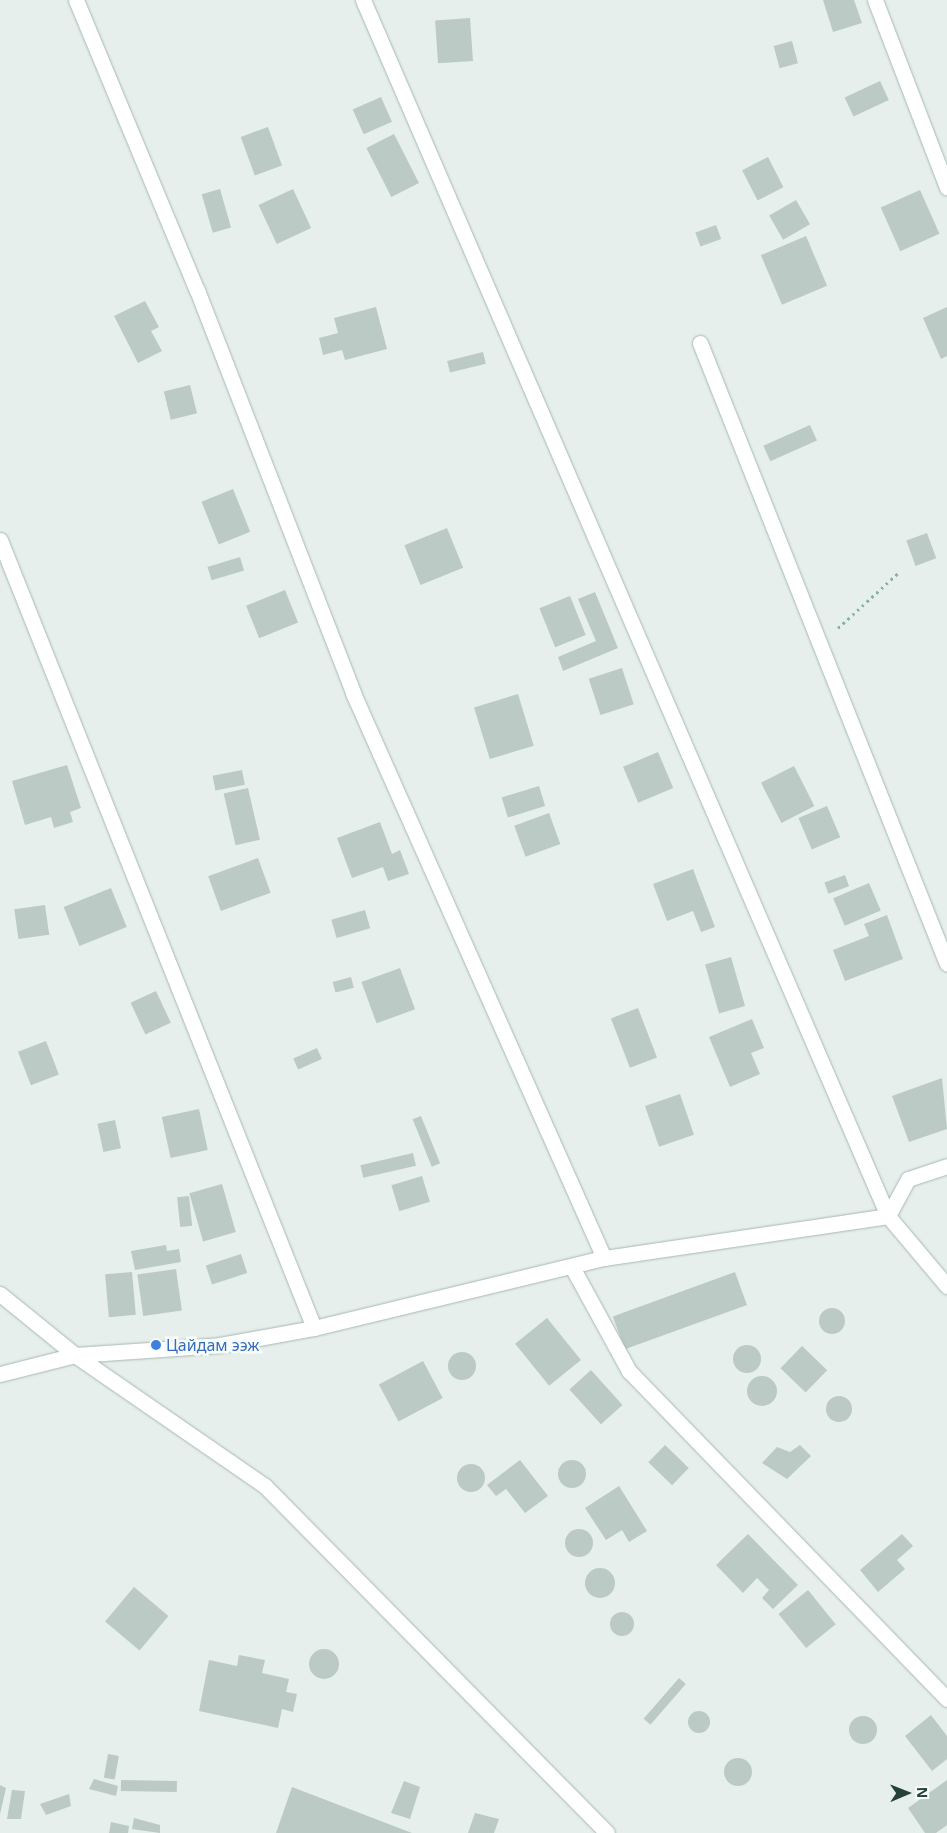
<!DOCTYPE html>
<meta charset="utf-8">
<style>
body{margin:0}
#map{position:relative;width:947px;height:1833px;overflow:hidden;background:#e6efeb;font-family:"Noto Sans",sans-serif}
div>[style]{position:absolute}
.building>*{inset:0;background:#bbcac4;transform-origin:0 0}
.round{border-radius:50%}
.path>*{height:3px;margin-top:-1.5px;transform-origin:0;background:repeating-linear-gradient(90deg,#86b3a5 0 2.5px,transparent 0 6.5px)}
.roads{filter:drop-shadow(0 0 1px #a8b8b2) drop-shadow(0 0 1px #a8b8b2)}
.minor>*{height:15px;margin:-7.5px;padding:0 7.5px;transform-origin:7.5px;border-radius:7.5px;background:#fff}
.dots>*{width:14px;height:14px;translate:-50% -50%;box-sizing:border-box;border:2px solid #f7fbf9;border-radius:50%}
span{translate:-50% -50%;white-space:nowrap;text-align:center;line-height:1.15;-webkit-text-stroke:5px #f7fbf9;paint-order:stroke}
.shop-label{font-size:16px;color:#366cbe}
.left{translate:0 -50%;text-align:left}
.north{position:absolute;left:882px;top:1768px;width:50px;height:50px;-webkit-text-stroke:4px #f7fbf9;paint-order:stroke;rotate:89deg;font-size:14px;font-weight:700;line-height:20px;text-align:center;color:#24423a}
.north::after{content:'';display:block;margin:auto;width:18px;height:22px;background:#24423a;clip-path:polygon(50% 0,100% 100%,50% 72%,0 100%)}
</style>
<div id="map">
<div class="building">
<i style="clip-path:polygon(823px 0,854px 0,862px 23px,833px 32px)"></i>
<i style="left:470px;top:18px;width:43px;height:35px;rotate:86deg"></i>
<i style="left:792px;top:41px;width:23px;height:19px;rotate:75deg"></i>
<i style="left:880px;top:81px;width:21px;height:39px;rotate:65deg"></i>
<i style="left:381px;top:97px;width:27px;height:31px;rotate:66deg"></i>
<i style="left:268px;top:127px;width:41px;height:29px;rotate:70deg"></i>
<i style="left:394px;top:134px;width:55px;height:31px;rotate:63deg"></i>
<i style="left:768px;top:157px;width:34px;height:29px;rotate:63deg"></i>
<i style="left:220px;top:189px;width:40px;height:19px;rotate:74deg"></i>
<i style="left:293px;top:189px;width:43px;height:38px;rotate:65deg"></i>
<i style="left:920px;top:190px;width:48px;height:43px;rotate:66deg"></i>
<i style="left:796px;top:200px;width:28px;height:31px;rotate:60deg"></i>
<i style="left:716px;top:225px;width:15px;height:22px;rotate:70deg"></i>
<i style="left:806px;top:236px;width:54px;height:49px;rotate:67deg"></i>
<i style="clip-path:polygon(145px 301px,159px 327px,151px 331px,162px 351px,138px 363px,114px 316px)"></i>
<i style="clip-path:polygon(376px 307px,387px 349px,345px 360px,342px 350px,323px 355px,319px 338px,338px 333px,334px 318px)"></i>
<i style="clip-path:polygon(947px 307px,947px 356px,941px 359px,923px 318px)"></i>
<i style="left:483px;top:352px;width:12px;height:37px;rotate:76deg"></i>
<i style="left:190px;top:385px;width:29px;height:27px;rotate:76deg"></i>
<i style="left:810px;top:425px;width:17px;height:51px;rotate:66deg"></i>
<i style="left:233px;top:489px;width:46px;height:34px;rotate:68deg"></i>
<i style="left:447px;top:528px;width:43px;height:46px;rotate:68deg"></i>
<i style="left:927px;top:533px;width:27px;height:22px;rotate:70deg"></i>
<i style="left:240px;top:557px;width:14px;height:34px;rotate:73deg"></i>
<i style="left:285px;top:590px;width:35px;height:42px;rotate:68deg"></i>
<i style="clip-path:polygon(595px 592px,618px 648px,563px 671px,558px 657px,596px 641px,578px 599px)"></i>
<i style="left:570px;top:596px;width:42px;height:33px;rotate:68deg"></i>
<i style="left:622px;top:668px;width:38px;height:35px;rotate:72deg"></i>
<i style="left:518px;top:694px;width:54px;height:46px;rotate:73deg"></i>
<i style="left:658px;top:752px;width:39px;height:38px;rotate:67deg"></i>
<i style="clip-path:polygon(67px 765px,81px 808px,70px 812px,73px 822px,54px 828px,51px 817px,25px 825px,12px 781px)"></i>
<i style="left:794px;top:766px;width:45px;height:37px;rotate:63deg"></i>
<i style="left:242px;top:770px;width:15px;height:30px;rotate:79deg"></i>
<i style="left:539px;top:786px;width:21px;height:39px;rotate:73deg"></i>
<i style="left:248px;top:788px;width:53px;height:25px;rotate:77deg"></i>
<i style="left:827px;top:806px;width:34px;height:31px;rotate:67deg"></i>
<i style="left:549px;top:813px;width:33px;height:37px;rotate:70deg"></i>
<i style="clip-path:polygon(380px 822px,392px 854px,400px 850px,409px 874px,388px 881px,383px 867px,352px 878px,337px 838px)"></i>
<i style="left:258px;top:858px;width:37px;height:53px;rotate:70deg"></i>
<i style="clip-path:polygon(693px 869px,715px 927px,701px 932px,693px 911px,667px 921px,653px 884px)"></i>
<i style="left:845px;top:875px;width:12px;height:22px;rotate:70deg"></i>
<i style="left:869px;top:883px;width:30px;height:39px;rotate:67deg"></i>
<i style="left:111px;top:888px;width:42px;height:51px;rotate:68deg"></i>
<i style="left:45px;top:905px;width:30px;height:31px;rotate:82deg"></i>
<i style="left:365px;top:910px;width:19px;height:35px;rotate:74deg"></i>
<i style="clip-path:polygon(887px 915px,903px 959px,845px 981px,833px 950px,869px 936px,864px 924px)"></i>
<i style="left:731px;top:957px;width:51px;height:27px;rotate:74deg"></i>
<i style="left:400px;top:968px;width:44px;height:41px;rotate:70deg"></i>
<i style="left:351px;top:977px;width:11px;height:19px;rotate:75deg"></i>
<i style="left:156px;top:991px;width:35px;height:28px;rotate:65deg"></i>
<i style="left:638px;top:1008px;width:53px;height:29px;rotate:69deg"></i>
<i style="clip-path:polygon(752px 1019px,764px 1048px,751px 1053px,760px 1074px,730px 1087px,709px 1037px)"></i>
<i style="left:46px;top:1041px;width:36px;height:30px;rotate:69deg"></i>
<i style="left:317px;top:1048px;width:12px;height:26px;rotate:66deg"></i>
<i style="clip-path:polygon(942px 1078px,947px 1129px,909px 1142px,892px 1096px)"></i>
<i style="left:680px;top:1094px;width:43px;height:37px;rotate:71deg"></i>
<i style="left:199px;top:1109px;width:42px;height:38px;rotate:78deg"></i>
<i style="left:421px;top:1116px;width:51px;height:9px;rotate:68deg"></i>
<i style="left:115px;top:1120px;width:29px;height:18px;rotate:78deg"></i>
<i style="left:413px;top:1153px;width:13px;height:54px;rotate:77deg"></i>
<i style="left:422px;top:1176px;width:27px;height:32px;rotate:73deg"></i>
<i style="left:222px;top:1184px;width:50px;height:34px;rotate:74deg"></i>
<i style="left:189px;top:1196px;width:30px;height:12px;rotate:84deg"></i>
<i style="clip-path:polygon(166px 1245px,167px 1251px,179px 1249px,181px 1262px,135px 1270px,131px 1251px)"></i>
<i style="left:241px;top:1254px;width:20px;height:37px;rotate:72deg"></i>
<i style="left:176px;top:1269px;width:42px;height:39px;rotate:82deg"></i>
<i style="left:132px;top:1272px;width:43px;height:27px;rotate:85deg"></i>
<i style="left:735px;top:1272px;width:35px;height:130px;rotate:70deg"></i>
<i class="round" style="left:819px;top:1308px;width:26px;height:26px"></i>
<i style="left:547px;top:1318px;width:54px;height:41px;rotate:51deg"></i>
<i class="round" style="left:733px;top:1345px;width:28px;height:28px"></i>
<i style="left:802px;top:1346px;width:35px;height:31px;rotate:44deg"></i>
<i class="round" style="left:448px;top:1352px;width:28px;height:28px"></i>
<i style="left:423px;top:1361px;width:42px;height:50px;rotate:62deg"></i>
<i style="left:591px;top:1370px;width:47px;height:29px;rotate:48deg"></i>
<i class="round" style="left:747px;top:1376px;width:30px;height:30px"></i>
<i class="round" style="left:826px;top:1396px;width:26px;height:26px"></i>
<i style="left:665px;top:1445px;width:33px;height:24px;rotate:44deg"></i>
<i style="clip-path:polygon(800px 1445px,811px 1456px,787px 1479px,762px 1463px,777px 1447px,790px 1452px)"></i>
<i style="clip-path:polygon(520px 1460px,548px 1496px,525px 1513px,506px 1489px,496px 1496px,487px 1485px)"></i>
<i class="round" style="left:558px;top:1460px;width:28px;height:28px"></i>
<i class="round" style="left:457px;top:1464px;width:28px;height:28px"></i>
<i style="clip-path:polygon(619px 1486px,647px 1531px,629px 1542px,622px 1530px,606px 1540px,585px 1508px)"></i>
<i class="round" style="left:565px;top:1529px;width:28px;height:28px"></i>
<i style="clip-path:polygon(748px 1534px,798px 1585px,773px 1609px,762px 1598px,769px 1590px,757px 1578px,743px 1593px,716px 1565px)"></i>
<i style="clip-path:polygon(902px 1534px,913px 1546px,897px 1560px,905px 1569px,878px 1592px,860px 1570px)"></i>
<i class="round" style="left:585px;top:1568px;width:30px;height:30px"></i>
<i style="left:134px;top:1587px;width:45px;height:45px;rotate:40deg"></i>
<i style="left:808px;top:1590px;width:44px;height:38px;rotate:51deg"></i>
<i class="round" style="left:610px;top:1612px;width:24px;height:24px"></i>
<i class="round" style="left:309px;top:1649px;width:30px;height:30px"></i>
<i style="clip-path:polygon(239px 1655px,265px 1660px,262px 1673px,289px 1679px,286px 1692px,297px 1694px,293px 1712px,282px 1709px,278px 1728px,199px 1711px,209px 1660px,237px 1666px)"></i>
<i style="left:679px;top:1678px;width:9px;height:54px;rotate:41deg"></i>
<i class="round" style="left:688px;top:1711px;width:22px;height:22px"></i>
<i style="clip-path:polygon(931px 1715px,947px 1736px,947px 1759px,932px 1771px,905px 1736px)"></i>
<i class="round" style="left:849px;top:1716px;width:28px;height:28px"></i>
<i style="left:108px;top:1754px;width:11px;height:24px;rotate:10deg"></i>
<i class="round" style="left:724px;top:1758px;width:28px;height:28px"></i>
<i style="clip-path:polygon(94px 1779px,118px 1786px,116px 1796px,89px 1789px)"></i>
<i style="left:121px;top:1780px;width:56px;height:11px;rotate:1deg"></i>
<i style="clip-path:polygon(947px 1780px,947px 1825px,936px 1833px,925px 1833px,908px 1808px)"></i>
<i style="clip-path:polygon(404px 1781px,420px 1787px,410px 1819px,391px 1813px)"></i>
<i style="clip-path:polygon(0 1785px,6px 1788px,0 1814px)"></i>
<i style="clip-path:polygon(292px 1787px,412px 1833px,276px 1833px)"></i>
<i style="clip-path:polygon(12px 1790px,25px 1791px,21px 1819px,7px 1819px)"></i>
<i style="clip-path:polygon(69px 1794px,71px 1806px,46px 1815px,40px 1804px)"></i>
<i style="clip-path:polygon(475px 1813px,499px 1819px,494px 1833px,468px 1833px)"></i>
<i style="clip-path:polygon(134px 1818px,160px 1825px,160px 1833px,132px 1829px)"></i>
<i style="clip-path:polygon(111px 1822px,129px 1826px,128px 1833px,109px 1833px)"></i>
</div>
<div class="path">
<i style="left:838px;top:628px;width:81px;rotate:-42.5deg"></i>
</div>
<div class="roads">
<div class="minor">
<i style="left:76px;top:0;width:314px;rotate:67.4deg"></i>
<i style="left:197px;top:290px;width:432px;rotate:68.8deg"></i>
<i style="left:353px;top:693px;width:618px;rotate:66.05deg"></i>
<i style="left:363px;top:0;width:1324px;rotate:66.65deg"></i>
<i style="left:888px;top:1216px;width:92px;rotate:49.9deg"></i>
<i style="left:875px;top:0;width:201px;rotate:69deg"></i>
<i style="left:700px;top:343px;width:668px;rotate:68.31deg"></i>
<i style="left:0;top:540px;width:848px;rotate:68.27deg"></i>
<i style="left:572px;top:1267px;width:119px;rotate:61.3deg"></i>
<i style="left:629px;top:1371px;width:457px;rotate:45.9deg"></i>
<i style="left:0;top:1294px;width:97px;rotate:39.1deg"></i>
<i style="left:75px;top:1355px;width:231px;rotate:34.6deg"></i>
<i style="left:265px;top:1486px;width:487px;rotate:45.4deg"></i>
<i style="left:0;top:1374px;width:77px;rotate:-14.2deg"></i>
<i style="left:75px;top:1355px;width:145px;rotate:-3.9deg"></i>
<i style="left:220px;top:1345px;width:96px;rotate:-10.3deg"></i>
<i style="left:314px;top:1328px;width:298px;rotate:-13.6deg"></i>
<i style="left:604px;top:1258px;width:287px;rotate:-8.4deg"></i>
<i style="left:888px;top:1216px;width:42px;rotate:-61.6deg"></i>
<i style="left:908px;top:1179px;width:41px;rotate:-18.4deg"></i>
</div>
</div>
<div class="dots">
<i style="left:156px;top:1345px;background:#3f7fe0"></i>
</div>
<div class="shop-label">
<span class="left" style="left:166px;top:1345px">Цайдам ээж</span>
</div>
<div class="north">N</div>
</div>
